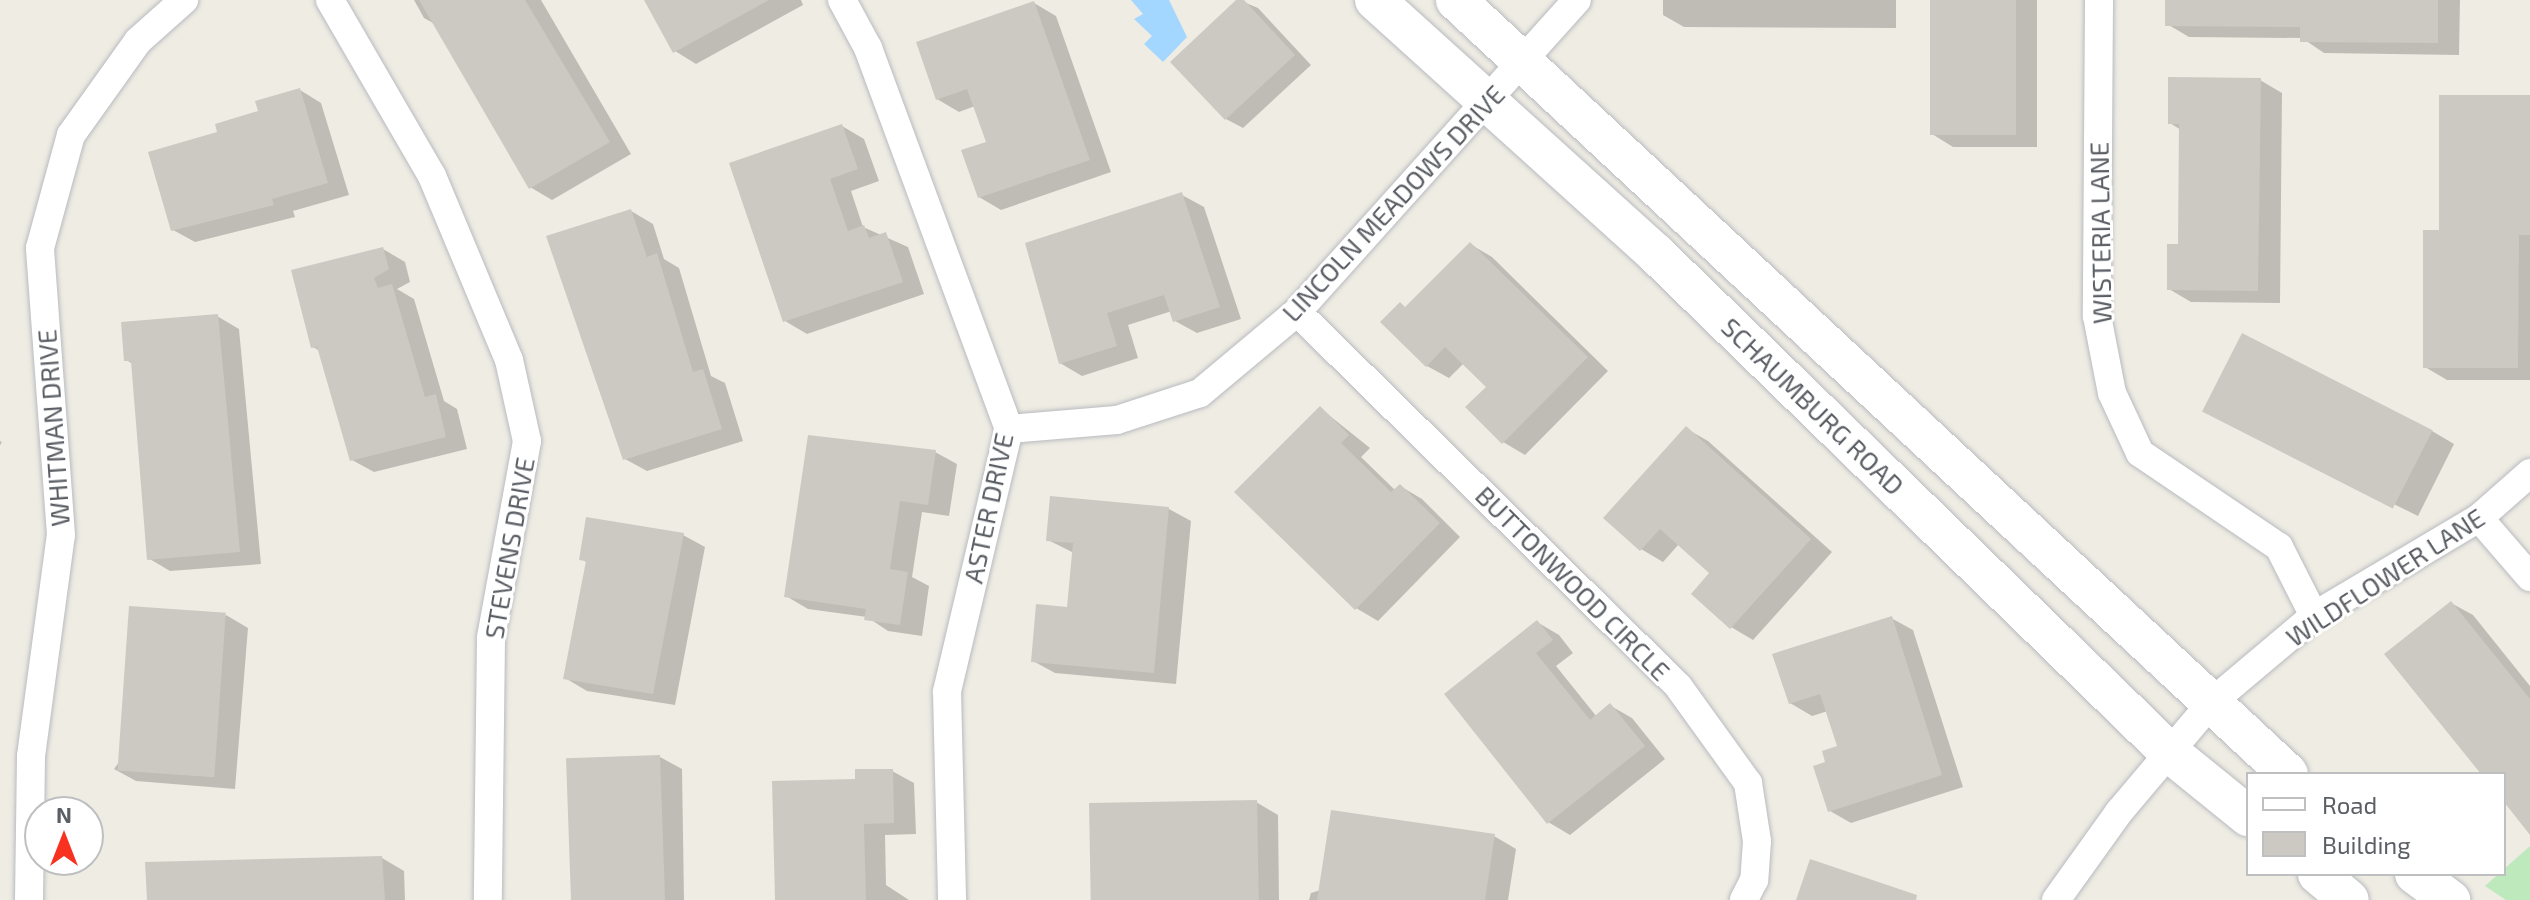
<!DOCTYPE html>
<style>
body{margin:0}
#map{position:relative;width:2530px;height:900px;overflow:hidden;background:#efece3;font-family:"Exo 2",sans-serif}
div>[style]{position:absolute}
.green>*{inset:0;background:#bde9bd}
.water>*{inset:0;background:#a3d7ff}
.shadow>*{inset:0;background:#0003;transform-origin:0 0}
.building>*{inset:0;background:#ccc9c2;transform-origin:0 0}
.roads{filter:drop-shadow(0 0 2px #b8bbc0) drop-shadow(0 0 2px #b8bbc0)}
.street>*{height:28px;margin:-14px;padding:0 14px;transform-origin:14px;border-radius:14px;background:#fff}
.secondary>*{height:40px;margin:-20px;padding:0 20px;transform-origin:20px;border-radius:20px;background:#fff}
span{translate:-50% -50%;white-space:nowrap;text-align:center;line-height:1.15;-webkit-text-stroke:6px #fff;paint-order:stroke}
.street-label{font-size:26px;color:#5b5f65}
.legend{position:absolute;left:2246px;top:772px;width:260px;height:104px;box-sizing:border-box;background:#fff;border:2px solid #bdbfc1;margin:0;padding:10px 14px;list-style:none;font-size:24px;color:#5b5f65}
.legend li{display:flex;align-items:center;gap:16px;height:40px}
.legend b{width:40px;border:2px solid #bdbfc1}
.north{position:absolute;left:24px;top:796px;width:80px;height:80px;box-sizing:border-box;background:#fff;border:2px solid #bdbfc1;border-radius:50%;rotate:0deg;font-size:22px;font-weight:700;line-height:32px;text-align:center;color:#5b5f65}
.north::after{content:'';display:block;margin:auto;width:28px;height:36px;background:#f83120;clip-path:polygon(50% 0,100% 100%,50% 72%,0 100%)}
</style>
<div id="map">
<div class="green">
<i style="clip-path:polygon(2530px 846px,2530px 900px,2506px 900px,2485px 886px)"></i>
</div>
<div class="water">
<i style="clip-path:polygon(1131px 0,1169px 0,1187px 37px,1163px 62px,1144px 44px,1152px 36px,1134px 19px,1143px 14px)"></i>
</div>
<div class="shadow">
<i style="clip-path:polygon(414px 0,541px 0,631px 154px,552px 200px,530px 187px,435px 24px,424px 18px)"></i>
<i style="clip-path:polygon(646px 0,801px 0,803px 5px,696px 64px,675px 51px)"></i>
<i style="clip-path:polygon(1239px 0,1258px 8px,1311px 65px,1243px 128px,1226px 119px,1173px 62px)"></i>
<i style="clip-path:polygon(1663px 0,1896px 0,1896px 28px,1684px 27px,1663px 15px)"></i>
<i style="clip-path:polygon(1932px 0,2037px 0,2037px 147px,1953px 147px,1932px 134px)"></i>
<i style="clip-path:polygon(2167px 0,2460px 0,2459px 55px,2324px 53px,2302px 38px,2189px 37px,2167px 24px)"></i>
<i style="clip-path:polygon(1034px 3px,1056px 16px,1111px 172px,1001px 210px,979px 197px,988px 143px,975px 106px,959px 112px,937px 99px)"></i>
<i style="clip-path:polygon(2260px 80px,2282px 93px,2280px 303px,2191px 302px,2169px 289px,2180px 246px,2181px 130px,2170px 123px)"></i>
<i style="clip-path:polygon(300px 90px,321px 103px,349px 195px,293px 211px,295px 217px,195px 242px,173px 230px,220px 133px)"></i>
<i style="clip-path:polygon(2530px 97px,2530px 380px,2447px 380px,2425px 367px,2441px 232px)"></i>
<i style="clip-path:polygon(842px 126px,864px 139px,879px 181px,851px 191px,863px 227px,908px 247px,924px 294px,807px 334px,785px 321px)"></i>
<i style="clip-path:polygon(1182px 195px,1204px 207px,1241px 319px,1197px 333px,1175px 321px,1172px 311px,1128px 325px,1138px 358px,1082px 376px,1060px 363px)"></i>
<i style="clip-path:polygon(631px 211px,653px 224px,664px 259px,679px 268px,711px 376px,725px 383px,743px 441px,647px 471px,625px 459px)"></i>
<i style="clip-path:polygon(1470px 244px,1492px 257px,1608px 371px,1525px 455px,1503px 442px,1489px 387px,1464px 363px,1449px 378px,1427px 366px,1407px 308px)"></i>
<i style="clip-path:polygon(383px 249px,405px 262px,410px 282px,397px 289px,414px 299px,444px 401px,457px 409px,467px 449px,374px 472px,352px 460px,320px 351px,313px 347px)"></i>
<i style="clip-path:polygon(217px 316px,239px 329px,261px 564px,170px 571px,148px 558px,133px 364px,126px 360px)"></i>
<i style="clip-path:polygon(1320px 408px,1370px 448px,1361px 457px,1396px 491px,1400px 486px,1422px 499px,1460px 537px,1378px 621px,1356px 608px)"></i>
<i style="clip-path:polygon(2227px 422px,2432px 431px,2454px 444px,2418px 516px)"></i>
<i style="clip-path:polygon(1687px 429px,1708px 441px,1832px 552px,1753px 640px,1731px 627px,1712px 573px,1679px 544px,1663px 562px,1641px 549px)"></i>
<i style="left:0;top:441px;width:2px;height:36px;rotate:27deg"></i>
<i style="clip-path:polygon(935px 452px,957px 464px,949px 516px,922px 512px,912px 577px,929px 586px,922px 636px,888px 631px,867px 617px,808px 609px,786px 596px)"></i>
<i style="clip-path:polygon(1169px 509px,1191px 521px,1176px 684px,1055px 673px,1033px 661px,1069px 609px,1074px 553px,1048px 540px)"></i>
<i style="clip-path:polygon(683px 535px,705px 547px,675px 705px,587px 691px,565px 678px,588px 563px,581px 559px)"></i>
<i style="clip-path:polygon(2451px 603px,2473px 615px,2530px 686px,2530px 825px,2504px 799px,2504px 774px,2484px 774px)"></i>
<i style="clip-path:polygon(226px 615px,248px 628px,235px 789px,136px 781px,114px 769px)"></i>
<i style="clip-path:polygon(1891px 618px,1913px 630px,1963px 787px,1851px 823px,1830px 811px,1828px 764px,1840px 748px,1828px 711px,1812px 716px,1790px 703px)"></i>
<i style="clip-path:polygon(1537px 622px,1559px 635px,1573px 653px,1556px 666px,1597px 717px,1611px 706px,1632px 718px,1665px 759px,1570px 835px,1548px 822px,1447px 694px)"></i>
<i style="clip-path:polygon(660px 757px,682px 769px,684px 900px,573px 900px)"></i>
<i style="clip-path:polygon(892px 771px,914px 783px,916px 834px,885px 835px,886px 885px,909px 900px,777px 900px,857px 781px)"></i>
<i style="clip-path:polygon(1256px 802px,1278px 815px,1279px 900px,1092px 900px)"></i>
<i style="clip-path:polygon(1494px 836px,1516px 849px,1508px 900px,1309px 900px,1311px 893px)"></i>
<i style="clip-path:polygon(382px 858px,404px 871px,405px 900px,149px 900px)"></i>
</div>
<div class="building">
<i style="clip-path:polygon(419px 0,525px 0,610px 142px,529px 189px)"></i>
<i style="clip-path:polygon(644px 0,769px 0,673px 53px)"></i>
<i style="clip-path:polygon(1236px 0,1244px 0,1295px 55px,1225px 120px,1170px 62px)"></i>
<i style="left:1930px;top:0;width:86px;height:135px"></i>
<i style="clip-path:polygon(2165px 0,2438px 0,2438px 43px,2300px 42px,2300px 27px,2165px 26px)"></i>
<i style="clip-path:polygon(1034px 1px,1090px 160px,978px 198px,961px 150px,986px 142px,967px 89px,936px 100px,916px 42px)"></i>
<i style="clip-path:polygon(2168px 77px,2261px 78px,2258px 291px,2167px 290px,2167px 244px,2178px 244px,2179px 124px,2168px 124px)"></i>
<i style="clip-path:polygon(300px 88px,328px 183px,272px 199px,274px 205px,171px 231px,148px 152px,217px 132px,215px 124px,258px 111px,255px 101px)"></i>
<i style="clip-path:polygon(2439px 95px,2530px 95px,2530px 235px,2519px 235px,2518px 368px,2423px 368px,2423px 230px,2439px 230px)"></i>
<i style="clip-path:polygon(842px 124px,858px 169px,830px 179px,848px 231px,864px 225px,869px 238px,886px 232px,903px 282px,783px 322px,729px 163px)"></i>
<i style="clip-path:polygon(1182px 192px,1220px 307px,1173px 322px,1164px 295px,1107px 313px,1117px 346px,1059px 364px,1025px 243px)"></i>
<i style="clip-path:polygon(631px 209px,647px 257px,657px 253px,693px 372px,703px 369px,722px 429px,623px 460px,546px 236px)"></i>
<i style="clip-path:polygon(1470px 242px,1588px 357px,1502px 444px,1465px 407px,1486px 387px,1445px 347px,1426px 367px,1380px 322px,1400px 302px,1405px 307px)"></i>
<i style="clip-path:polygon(383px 247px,389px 269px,374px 278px,378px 288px,392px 284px,425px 397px,436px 394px,446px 437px,350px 461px,317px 347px,311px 348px,291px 270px)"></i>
<i style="clip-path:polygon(218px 314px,240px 552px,147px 560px,131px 361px,124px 361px,121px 322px)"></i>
<i style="left:2242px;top:333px;width:214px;height:88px;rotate:27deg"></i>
<i style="clip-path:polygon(1320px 406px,1349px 435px,1341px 443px,1391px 492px,1400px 484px,1440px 523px,1355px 610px,1234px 492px)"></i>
<i style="clip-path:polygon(1686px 426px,1811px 539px,1730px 629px,1691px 594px,1709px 573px,1660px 529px,1640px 551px,1603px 518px)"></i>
<i style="clip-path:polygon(808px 435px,936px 450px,928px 505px,900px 501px,890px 569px,908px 572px,900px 625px,864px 620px,866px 609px,784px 597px)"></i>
<i style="clip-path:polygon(1050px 496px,1169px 507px,1154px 673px,1031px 662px,1036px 604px,1067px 607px,1073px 543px,1046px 541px)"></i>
<i style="clip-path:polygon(586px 517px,684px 533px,653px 694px,563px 679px,586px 561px,579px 560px)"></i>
<i style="clip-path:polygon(2451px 601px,2530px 699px,2530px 835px,2504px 802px,2504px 774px,2481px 774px,2384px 654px)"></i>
<i style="left:129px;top:606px;width:97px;height:165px;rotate:4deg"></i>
<i style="clip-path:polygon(1892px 616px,1942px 775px,1828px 812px,1813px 766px,1825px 762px,1822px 751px,1837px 746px,1820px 694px,1789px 704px,1772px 654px)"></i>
<i style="clip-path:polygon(1537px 620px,1553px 640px,1536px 653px,1590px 720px,1610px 703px,1645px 746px,1547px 824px,1444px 694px)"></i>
<i style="left:660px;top:755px;width:145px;height:94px;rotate:88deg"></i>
<i style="clip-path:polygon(855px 769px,893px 769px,894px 823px,864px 824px,866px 900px,775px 900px,772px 781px,855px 779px)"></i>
<i style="left:1257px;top:800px;width:100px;height:168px;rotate:89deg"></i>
<i style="clip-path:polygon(1331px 810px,1495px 834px,1485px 900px,1317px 900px)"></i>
<i style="clip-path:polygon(382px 856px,385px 900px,147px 900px,145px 862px)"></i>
<i style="clip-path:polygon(1810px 859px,1917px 895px,1916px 900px,1796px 900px)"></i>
</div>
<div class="roads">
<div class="street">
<i style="left:330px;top:0;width:203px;rotate:59.9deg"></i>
<i style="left:432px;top:176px;width:199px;rotate:67.3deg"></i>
<i style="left:509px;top:360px;width:83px;rotate:77.5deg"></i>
<i style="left:527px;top:441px;width:200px;rotate:100.4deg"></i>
<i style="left:491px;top:638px;width:262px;rotate:90.7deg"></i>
<i style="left:842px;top:0;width:55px;rotate:61.6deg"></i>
<i style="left:868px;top:48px;width:406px;rotate:69.7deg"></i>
<i style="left:1009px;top:429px;width:270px;rotate:103.3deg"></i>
<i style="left:947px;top:692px;width:208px;rotate:88.6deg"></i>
<i style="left:2099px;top:0;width:316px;rotate:90.4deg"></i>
<i style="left:2097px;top:316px;width:78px;rotate:79deg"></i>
<i style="left:2112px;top:393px;width:66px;rotate:65deg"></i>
<i style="left:2140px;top:453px;width:168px;rotate:34.1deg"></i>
<i style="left:2279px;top:547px;width:77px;rotate:63.1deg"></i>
<i style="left:1297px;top:312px;width:534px;rotate:44.47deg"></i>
<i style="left:1678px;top:686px;width:120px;rotate:54.2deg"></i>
<i style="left:1748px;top:783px;width:59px;rotate:81.2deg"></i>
<i style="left:1757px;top:841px;width:39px;rotate:94deg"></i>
<i style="left:1754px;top:880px;width:22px;rotate:117deg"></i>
<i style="left:1009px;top:429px;width:108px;rotate:-4.8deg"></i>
<i style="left:1117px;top:420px;width:87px;rotate:-18deg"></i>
<i style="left:1200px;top:393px;width:126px;rotate:-39.9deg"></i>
<i style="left:1297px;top:312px;width:419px;rotate:-48.1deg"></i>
<i style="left:2479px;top:518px;width:78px;rotate:49.2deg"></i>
<i style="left:29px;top:900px;width:144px;rotate:-89.2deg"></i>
<i style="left:31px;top:756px;width:223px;rotate:-82.3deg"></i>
<i style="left:61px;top:535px;width:288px;rotate:-94.2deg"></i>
<i style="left:40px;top:248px;width:117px;rotate:-74.7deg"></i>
<i style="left:71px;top:135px;width:115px;rotate:-54.5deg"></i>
<i style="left:138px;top:41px;width:62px;rotate:-41.7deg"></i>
<i style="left:2056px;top:900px;width:108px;rotate:-54.4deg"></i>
<i style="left:2119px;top:812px;width:144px;rotate:-49.8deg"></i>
<i style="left:2212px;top:702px;width:133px;rotate:-40.1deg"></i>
<i style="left:2314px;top:616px;width:192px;rotate:-30.7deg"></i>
<i style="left:2479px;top:518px;width:68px;rotate:-41.4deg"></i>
</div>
<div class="secondary">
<i style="left:1375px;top:0;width:377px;rotate:42.1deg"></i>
<i style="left:1655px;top:253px;width:716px;rotate:44.15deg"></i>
<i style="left:2169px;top:752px;width:102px;rotate:39deg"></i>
<i style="left:1456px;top:0;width:1136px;rotate:42.93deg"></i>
<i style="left:2318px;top:874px;width:40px;rotate:40deg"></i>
<i style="left:2415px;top:874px;width:44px;rotate:36.6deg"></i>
</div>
</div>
<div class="street-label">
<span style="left:1393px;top:203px;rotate:-47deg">LINCOLN MEADOWS DRIVE</span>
<span style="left:2100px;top:233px;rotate:-91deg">WISTERIA LANE</span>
<span style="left:1813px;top:406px;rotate:44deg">SCHAUMBURG ROAD</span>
<span style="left:53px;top:428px;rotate:-94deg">WHITMAN DRIVE</span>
<span style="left:988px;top:508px;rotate:-78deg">ASTER DRIVE</span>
<span style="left:509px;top:548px;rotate:-80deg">STEVENS DRIVE</span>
<span style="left:2385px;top:577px;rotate:-33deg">WILDFLOWER LANE</span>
<span style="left:1573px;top:583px;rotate:45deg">BUTTONWOOD CIRCLE</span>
</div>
<ul class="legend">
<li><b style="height:10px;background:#fff"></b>Road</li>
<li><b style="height:22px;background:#ccc9c2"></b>Building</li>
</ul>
<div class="north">N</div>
</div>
